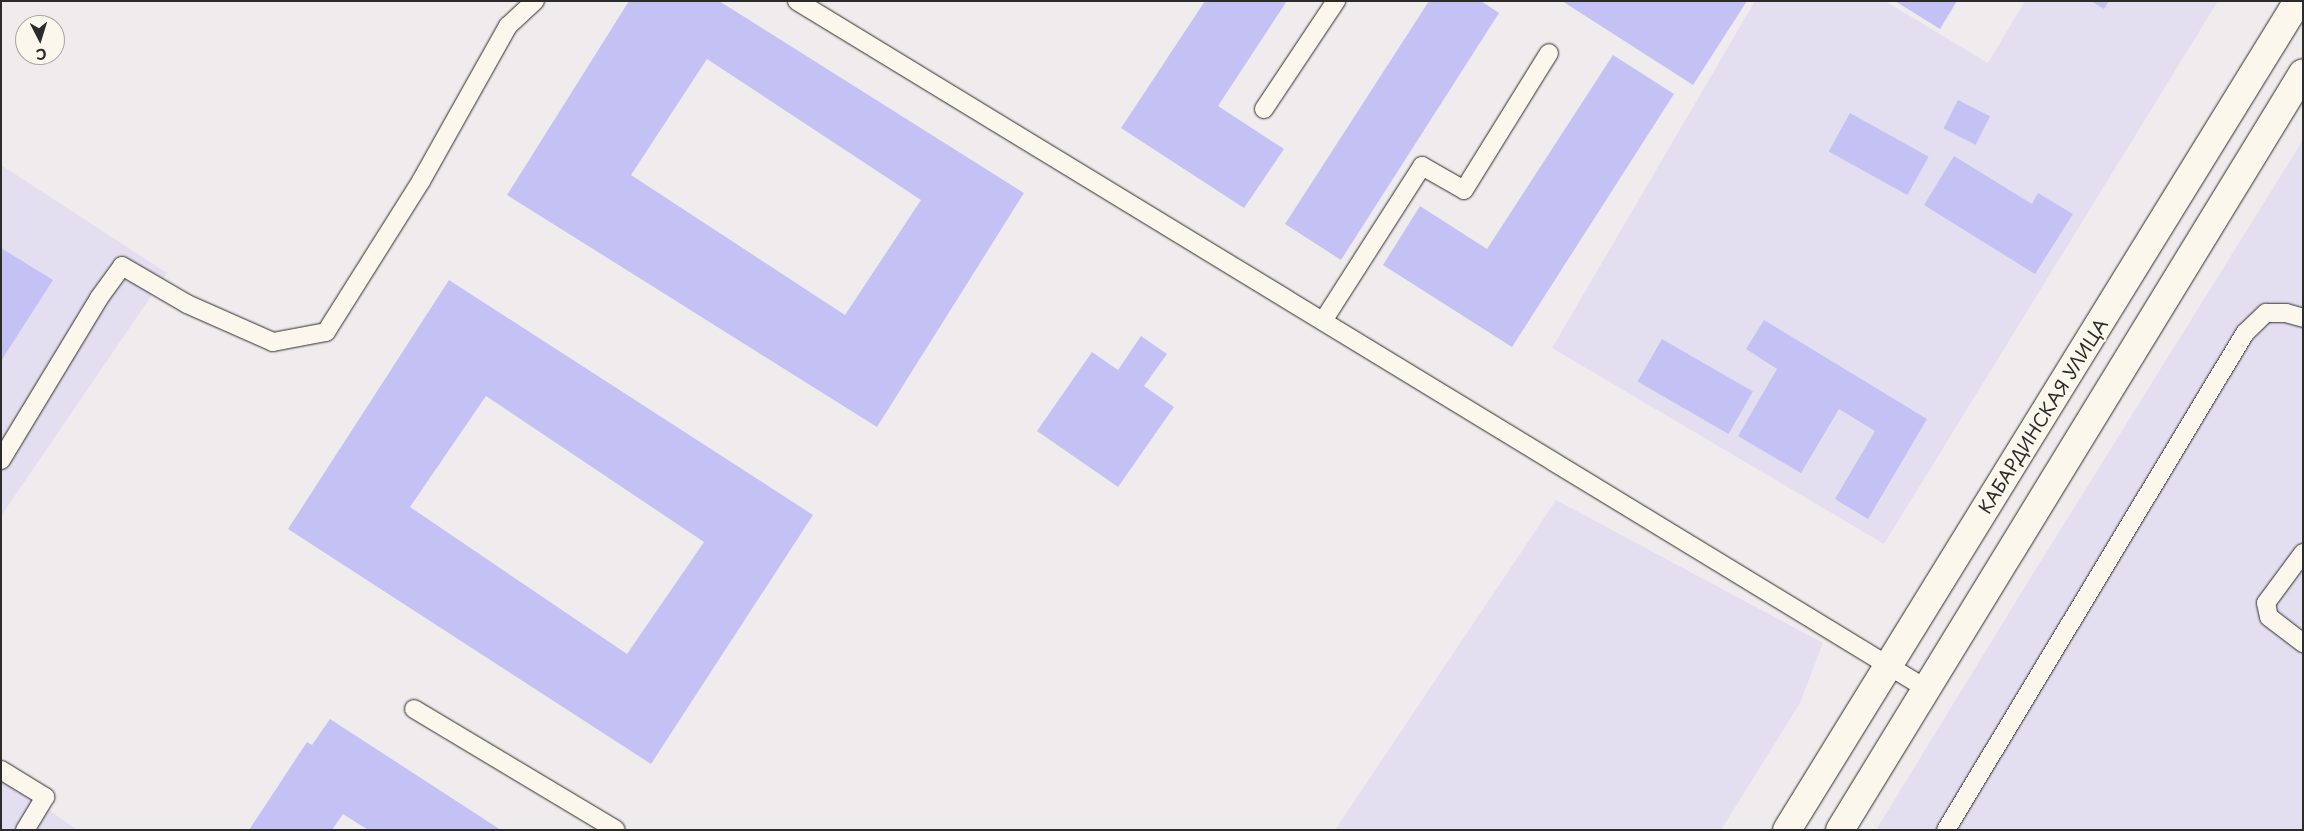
<!DOCTYPE html>
<meta charset="utf-8">
<style>
body{margin:0}
#map{position:relative;width:2304px;height:831px;overflow:hidden;background:#f0ecee;font-family:"Playpen Sans",sans-serif}
div>[style]{position:absolute}
.built>*{inset:0;background:#e3dff0}
.building>*{inset:0;background:#c4c2f4;transform-origin:0 0}
.roads{filter:drop-shadow(0 0 1px #2b2b2b) drop-shadow(0 0 1px #2b2b2b)}
.lane>*{height:18px;margin:-9px;padding:0 9px;transform-origin:9px;border-radius:9px;background:#fbf7ec}
.secondary>*{height:28px;margin:-14px;padding:0 14px;transform-origin:14px;border-radius:14px;background:#fbf7ec}
span{translate:-50% -50%;white-space:nowrap;text-align:center;line-height:1.15;-webkit-text-stroke:5px #fbf7ec;paint-order:stroke}
.street-label{font-size:18px;color:#2b2b2b}
.frame{position:absolute;inset:0;border:2px solid #2b2b2b;pointer-events:none}
.north{position:absolute;left:15px;top:15px;width:50px;height:50px;box-sizing:border-box;background:#fbf7ec;border:1px solid #a8a59f;border-radius:50%;rotate:175deg;font-size:14px;font-weight:700;line-height:20px;text-align:center;color:#2b2b2b}
.north::after{content:'';display:block;margin:auto;width:18px;height:22px;background:#2b2b2b;clip-path:polygon(50% 0,100% 100%,50% 72%,0 100%)}
</style>
<div id="map">
<div class="built">
<i style="clip-path:polygon(1755px 1px,1885px 1px,1988px 63px,2025px 1px,2218px 1px,1884px 544px,1552px 348px)"></i>
<i style="clip-path:polygon(2303px 140px,2303px 830px,1876px 830px,2026px 585px)"></i>
<i style="clip-path:polygon(1px 165px,167px 273px,1px 516px)"></i>
<i style="clip-path:polygon(1556px 500px,1823px 643px,1800px 703px,1721px 830px,1335px 830px)"></i>
<i style="clip-path:polygon(1px 776px,77px 830px,1px 830px)"></i>
</div>
<div class="building">
<i style="clip-path:polygon(evenodd,629px 1px,719px 1px,1024px 193px,877px 427px,507px 195px,629px 1px,707px 59px,921px 200px,845px 315px,631px 175px,707px 59px)"></i>
<i style="clip-path:polygon(1205px 1px,1287px 1px,1218px 106px,1284px 149px,1244px 208px,1121px 128px)"></i>
<i style="clip-path:polygon(1429px 1px,1481px 1px,1499px 13px,1341px 260px,1285px 224px)"></i>
<i style="clip-path:polygon(1562px 1px,1747px 1px,1693px 85px)"></i>
<i style="clip-path:polygon(1895px 1px,1957px 1px,1940px 29px)"></i>
<i style="clip-path:polygon(2091px 1px,2109px 1px,2104px 9px)"></i>
<i style="clip-path:polygon(1613px 55px,1674px 94px,1512px 347px,1383px 265px,1420px 206px,1487px 249px)"></i>
<i style="left:1958px;top:100px;width:36px;height:32px;rotate:27deg"></i>
<i style="left:1850px;top:113px;width:90px;height:44px;rotate:29deg"></i>
<i style="clip-path:polygon(1954px 156px,2032px 204px,2038px 193px,2073px 214px,2035px 274px,1924px 205px)"></i>
<i style="clip-path:polygon(1px 248px,53px 280px,1px 361px)"></i>
<i style="clip-path:polygon(evenodd,449px 280px,813px 515px,651px 764px,288px 529px,449px 280px,486px 396px,704px 542px,627px 654px,410px 507px,486px 396px)"></i>
<i style="clip-path:polygon(1764px 320px,1927px 419px,1868px 519px,1835px 499px,1875px 431px,1839px 409px,1801px 473px,1738px 436px,1777px 369px,1746px 349px)"></i>
<i style="clip-path:polygon(1141px 336px,1167px 354px,1144px 386px,1174px 407px,1118px 487px,1037px 431px,1092px 352px,1118px 370px)"></i>
<i style="left:1662px;top:339px;width:105px;height:49px;rotate:30deg"></i>
<i style="clip-path:polygon(330px 719px,501px 830px,368px 830px,343px 814px,332px 830px,249px 830px,307px 742px,312px 745px)"></i>
</div>
<div class="roads">
<div class="lane">
<i style="left:797px;top:1px;width:1321px;rotate:31.34deg"></i>
<i style="left:1264px;top:109px;width:130px;rotate:-56.3deg"></i>
<i style="left:1323px;top:321px;width:184px;rotate:-57.4deg"></i>
<i style="left:1422px;top:166px;width:48px;rotate:29.7deg"></i>
<i style="left:1464px;top:190px;width:161px;rotate:-58.2deg"></i>
<i style="left:1px;top:460px;width:189px;rotate:-58.8deg"></i>
<i style="left:99px;top:298px;width:39px;rotate:-54deg"></i>
<i style="left:122px;top:266px;width:75px;rotate:30.3deg"></i>
<i style="left:187px;top:304px;width:94px;rotate:23.8deg"></i>
<i style="left:273px;top:342px;width:54px;rotate:-10.7deg"></i>
<i style="left:326px;top:332px;width:178px;rotate:-57.8deg"></i>
<i style="left:421px;top:181px;width:178px;rotate:-60.7deg"></i>
<i style="left:508px;top:26px;width:37px;rotate:-43deg"></i>
<i style="left:2303px;top:553px;width:62px;rotate:126.5deg"></i>
<i style="left:2266px;top:603px;width:14px;rotate:78deg"></i>
<i style="left:2269px;top:617px;width:43px;rotate:37.4deg"></i>
<i style="left:414px;top:709px;width:235px;rotate:30.9deg"></i>
<i style="left:1px;top:770px;width:52px;rotate:31.5deg"></i>
<i style="left:45px;top:797px;width:39px;rotate:121deg"></i>
<i style="left:1946px;top:830px;width:580px;rotate:-58.97deg"></i>
<i style="left:2245px;top:333px;width:29px;rotate:-44deg"></i>
<i style="left:2266px;top:313px;width:20px"></i>
<i style="left:2286px;top:313px;width:18px;rotate:16deg"></i>
</div>
<div class="secondary">
<i style="left:1787px;top:830px;width:974px;rotate:-58.35deg"></i>
<i style="left:1840px;top:830px;width:887px;rotate:-58.55deg"></i>
</div>
</div>
<div class="street-label">
<span style="left:2043px;top:416px;rotate:-58deg">КАБАРДИНСКАЯ УЛИЦА</span>
</div>
<div class="frame"></div>
<div class="north">С</div>
</div>
